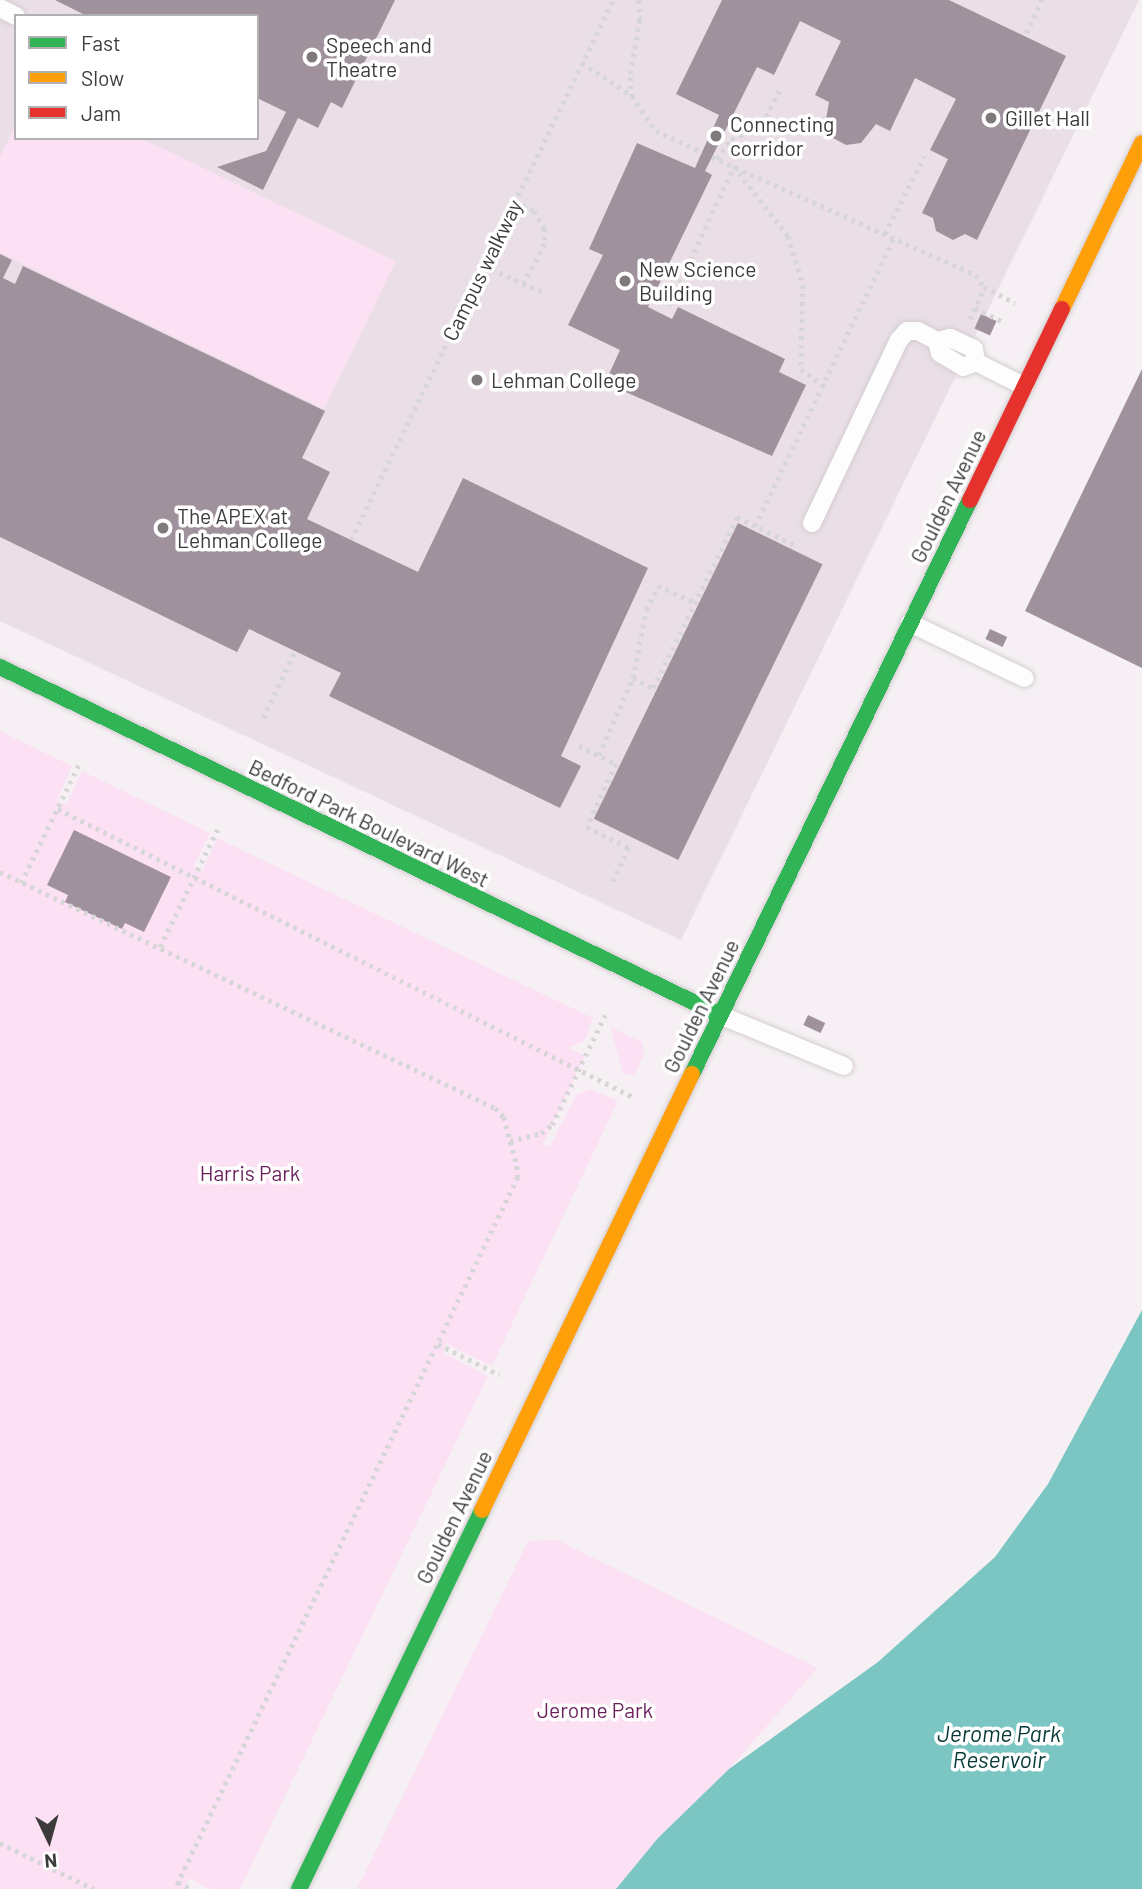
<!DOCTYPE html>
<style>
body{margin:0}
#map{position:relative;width:1142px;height:1889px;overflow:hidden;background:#f6f0f4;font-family:Barlow,sans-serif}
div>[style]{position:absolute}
.built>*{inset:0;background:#eadfe7}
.green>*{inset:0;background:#fbe1f3}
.water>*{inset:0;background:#7bc5c2}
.building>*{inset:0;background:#a0929d;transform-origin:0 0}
.path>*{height:4.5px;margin-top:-2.25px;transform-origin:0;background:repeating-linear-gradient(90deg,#d7d6d7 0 3.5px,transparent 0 8.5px)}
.roads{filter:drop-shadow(0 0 2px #d2cdd0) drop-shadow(0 0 2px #d2cdd0)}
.lane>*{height:18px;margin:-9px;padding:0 9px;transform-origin:9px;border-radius:9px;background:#fefdfd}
.fast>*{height:16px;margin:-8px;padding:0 8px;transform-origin:8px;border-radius:8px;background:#30b455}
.slow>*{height:16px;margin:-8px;padding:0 8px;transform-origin:8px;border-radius:8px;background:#ff9f0a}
.jam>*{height:16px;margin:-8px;padding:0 8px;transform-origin:8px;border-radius:8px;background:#e5322d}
.dots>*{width:19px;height:19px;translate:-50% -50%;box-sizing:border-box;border:4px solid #fff;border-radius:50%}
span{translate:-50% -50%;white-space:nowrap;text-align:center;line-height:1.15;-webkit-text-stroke:7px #fff;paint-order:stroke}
.poi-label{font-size:21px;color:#3d3a3c}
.left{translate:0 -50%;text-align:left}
.street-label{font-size:21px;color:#3d3a3c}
.park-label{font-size:21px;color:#6a1f5b}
.water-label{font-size:23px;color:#043937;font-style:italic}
.legend{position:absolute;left:14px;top:14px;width:245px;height:126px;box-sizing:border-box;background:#fff;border:2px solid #b1b0b1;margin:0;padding:9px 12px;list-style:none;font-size:21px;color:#3d3a3c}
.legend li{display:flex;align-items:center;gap:14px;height:35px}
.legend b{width:35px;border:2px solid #b1b0b1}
.north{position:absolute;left:14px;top:1805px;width:70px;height:70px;-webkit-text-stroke:5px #fff;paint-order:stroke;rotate:175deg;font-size:19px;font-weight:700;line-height:28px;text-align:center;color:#3d3a3c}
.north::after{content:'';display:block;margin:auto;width:24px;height:32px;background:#3d3a3c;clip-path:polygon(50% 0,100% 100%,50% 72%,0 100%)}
</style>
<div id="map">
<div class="built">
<i style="clip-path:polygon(evenodd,0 0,1139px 0,681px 940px,0 621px,0 0,16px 16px,257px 16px,257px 138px,16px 138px,16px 16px)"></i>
</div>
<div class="green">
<i style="clip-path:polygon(16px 125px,16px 138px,141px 138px,396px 261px,324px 409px,0 253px,0 157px)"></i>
<i style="clip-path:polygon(0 731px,72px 766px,57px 800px,66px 805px,82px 771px,210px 833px,194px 866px,198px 869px,202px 871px,217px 838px,593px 1018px,584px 1041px,568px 1048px,585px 1056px,543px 1144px,550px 1146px,576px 1095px,590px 1089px,618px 1101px,492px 1366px,446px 1344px,443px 1353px,488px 1376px,240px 1889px,209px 1889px,189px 1878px,184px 1889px,0 1889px)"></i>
<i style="clip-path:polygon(610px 1027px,642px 1042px,644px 1054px,634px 1076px,623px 1073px)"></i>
<i style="clip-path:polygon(557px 1540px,818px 1668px,729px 1769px,658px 1838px,616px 1889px,357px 1889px,528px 1541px)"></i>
</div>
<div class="water">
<i style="clip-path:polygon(1142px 1310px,1142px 1889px,616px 1889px,658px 1838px,729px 1769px,878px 1662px,995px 1557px,1048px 1484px)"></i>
</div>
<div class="building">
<i style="clip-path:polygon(55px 0,395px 0,342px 108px,331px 102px,318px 128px,298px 118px,263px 190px,217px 167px,266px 151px,286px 112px,257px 98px,257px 16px,87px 16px)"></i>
<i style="clip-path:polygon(722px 0,949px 0,1066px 56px,977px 240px,965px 234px,953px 240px,936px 231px,933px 218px,922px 213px,948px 159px,930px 150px,956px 99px,915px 78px,890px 131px,876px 124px,861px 143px,846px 145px,833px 138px,825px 125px,829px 102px,815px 95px,841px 41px,800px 21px,774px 75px,757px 67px,705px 171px,712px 175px,648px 307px,672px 319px,678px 307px,785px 359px,779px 372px,806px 385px,772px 456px,605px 383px,620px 350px,568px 325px,603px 255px,589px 249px,637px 143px,695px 168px,702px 152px,719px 115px,676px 94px)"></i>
<i style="clip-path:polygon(0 254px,12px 260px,3px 278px,15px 284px,23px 266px,325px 411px,302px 458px,330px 472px,307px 519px,351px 540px,418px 572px,463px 478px,648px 568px,561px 756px,581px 766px,560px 808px,329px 696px,341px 673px,249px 629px,237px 652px,0 537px)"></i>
<i style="left:981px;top:314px;width:17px;height:16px;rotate:24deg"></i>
<i style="clip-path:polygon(1142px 369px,1142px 668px,1025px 611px)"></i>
<i style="left:738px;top:523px;width:94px;height:329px;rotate:26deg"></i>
<i style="left:990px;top:629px;width:19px;height:11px;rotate:25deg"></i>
<i style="clip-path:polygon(74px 830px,171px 877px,144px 932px,125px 923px,122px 929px,65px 902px,68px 895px,47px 885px)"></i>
<i style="left:808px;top:1015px;width:19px;height:11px;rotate:25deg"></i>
</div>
<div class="path">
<i style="left:639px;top:0;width:20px;rotate:87deg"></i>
<i style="left:640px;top:20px;width:58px;rotate:100deg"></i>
<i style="left:630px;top:77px;width:19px;rotate:84deg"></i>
<i style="left:632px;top:96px;width:42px;rotate:55.6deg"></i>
<i style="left:656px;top:131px;width:51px;rotate:24.5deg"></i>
<i style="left:1026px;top:33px;width:37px;rotate:-64deg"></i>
<i style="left:582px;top:63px;width:59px;rotate:33.1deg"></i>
<i style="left:712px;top:157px;width:289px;rotate:24.1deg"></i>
<i style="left:976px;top:275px;width:14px;rotate:56deg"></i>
<i style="left:984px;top:287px;width:35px;rotate:27deg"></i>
<i style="left:717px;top:159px;width:24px;rotate:-54deg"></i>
<i style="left:731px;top:140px;width:35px;rotate:-27deg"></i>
<i style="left:762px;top:124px;width:38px;rotate:-63deg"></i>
<i style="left:515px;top:202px;width:21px;rotate:25deg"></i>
<i style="left:534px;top:211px;width:20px;rotate:60deg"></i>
<i style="left:544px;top:228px;width:16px;rotate:86deg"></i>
<i style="left:545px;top:244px;width:44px;rotate:118.3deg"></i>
<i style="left:885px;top:234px;width:87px;rotate:-63.4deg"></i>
<i style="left:484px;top:266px;width:67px;rotate:23.9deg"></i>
<i style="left:669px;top:306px;width:154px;rotate:-65.1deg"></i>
<i style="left:734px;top:166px;width:88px;rotate:52.4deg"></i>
<i style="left:788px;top:236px;width:51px;rotate:73deg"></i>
<i style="left:803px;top:285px;width:84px;rotate:91.4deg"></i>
<i style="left:801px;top:369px;width:29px;rotate:36deg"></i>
<i style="left:975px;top:308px;width:34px;rotate:26deg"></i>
<i style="left:970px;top:319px;width:35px;rotate:-66deg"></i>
<i style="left:755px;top:526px;width:318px;rotate:-64.3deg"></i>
<i style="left:351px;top:540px;width:600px;rotate:-64.12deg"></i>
<i style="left:633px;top:678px;width:22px;rotate:27deg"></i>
<i style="left:653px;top:688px;width:191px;rotate:-63.8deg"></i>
<i style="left:737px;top:517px;width:64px;rotate:26.2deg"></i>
<i style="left:263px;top:718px;width:74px;rotate:-64.5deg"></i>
<i style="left:579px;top:746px;width:41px;rotate:25.9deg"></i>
<i style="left:616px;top:764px;width:69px;rotate:114.7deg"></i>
<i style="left:587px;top:827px;width:47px;rotate:26.6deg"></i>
<i style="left:629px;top:848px;width:41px;rotate:115.9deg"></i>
<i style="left:599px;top:755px;width:84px;rotate:-66.2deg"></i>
<i style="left:633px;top:678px;width:69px;rotate:-79.2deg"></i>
<i style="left:646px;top:610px;width:27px;rotate:-63deg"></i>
<i style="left:658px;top:586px;width:42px;rotate:24.1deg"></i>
<i style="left:58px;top:809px;width:645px;rotate:26.6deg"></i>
<i style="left:0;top:872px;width:548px;rotate:25.49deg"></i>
<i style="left:495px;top:1108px;width:13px;rotate:45deg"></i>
<i style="left:504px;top:1117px;width:51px;rotate:75.1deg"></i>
<i style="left:517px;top:1166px;width:11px;rotate:85deg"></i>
<i style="left:518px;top:1177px;width:790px;rotate:115.72deg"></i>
<i style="left:21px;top:883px;width:135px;rotate:-64deg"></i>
<i style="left:160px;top:947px;width:132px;rotate:-64deg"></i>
<i style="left:510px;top:1141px;width:32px;rotate:-14deg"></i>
<i style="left:541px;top:1133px;width:14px;rotate:-36deg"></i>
<i style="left:552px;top:1125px;width:122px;rotate:-64.3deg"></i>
<i style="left:438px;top:1344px;width:69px;rotate:26.6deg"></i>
<i style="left:0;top:1843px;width:105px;rotate:26.1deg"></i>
<i style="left:178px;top:1882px;width:15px;rotate:28deg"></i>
</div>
<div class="roads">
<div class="lane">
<i style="left:0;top:8px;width:18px;rotate:27deg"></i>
<i style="left:976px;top:362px;width:13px;rotate:-99deg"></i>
<i style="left:974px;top:349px;width:26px;rotate:-155deg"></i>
<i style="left:950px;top:338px;width:13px;rotate:167deg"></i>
<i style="left:937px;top:341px;width:12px;rotate:76deg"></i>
<i style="left:940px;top:353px;width:27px;rotate:31deg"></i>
<i style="left:963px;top:367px;width:14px;rotate:-21deg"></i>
<i style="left:976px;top:362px;width:54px;rotate:26.6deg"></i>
<i style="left:812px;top:523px;width:203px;rotate:-64.6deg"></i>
<i style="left:899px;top:340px;width:12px;rotate:-48deg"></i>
<i style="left:907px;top:331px;width:11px"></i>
<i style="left:918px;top:331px;width:21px;rotate:28deg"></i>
<i style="left:910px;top:623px;width:127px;rotate:25.6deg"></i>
<i style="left:720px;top:1015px;width:134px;rotate:22.4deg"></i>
</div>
<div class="fast">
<i style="left:0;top:667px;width:800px;rotate:25.8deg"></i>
<i style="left:692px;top:1074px;width:638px;rotate:-64.16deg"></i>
<i style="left:299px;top:1889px;width:421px;rotate:-64.2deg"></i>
</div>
<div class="slow">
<i style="left:1062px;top:309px;width:184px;rotate:-64.3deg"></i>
<i style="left:482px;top:1510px;width:484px;rotate:-64.3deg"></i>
</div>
<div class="jam">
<i style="left:970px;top:500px;width:212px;rotate:-64.3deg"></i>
</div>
</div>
<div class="dots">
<i style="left:312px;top:57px;background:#7e7a7c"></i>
<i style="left:991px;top:118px;background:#7e7a7c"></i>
<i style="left:716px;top:136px;background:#7e7a7c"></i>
<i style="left:625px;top:281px;background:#7e7a7c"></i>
<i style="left:477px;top:380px;background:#7e7a7c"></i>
<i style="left:163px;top:528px;background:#7e7a7c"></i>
</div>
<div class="poi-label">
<span class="left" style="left:326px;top:57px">Speech and<br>Theatre</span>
<span class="left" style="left:1005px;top:118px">Gillet Hall</span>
<span class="left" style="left:730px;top:136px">Connecting<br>corridor</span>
<span class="left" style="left:639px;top:281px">New Science<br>Building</span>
<span class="left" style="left:491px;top:380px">Lehman College</span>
<span class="left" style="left:177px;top:528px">The APEX at<br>Lehman College</span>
</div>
<div class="street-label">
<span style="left:482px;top:270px;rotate:-64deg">Campus walkway</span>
<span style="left:948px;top:496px;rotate:-64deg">Goulden Avenue</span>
<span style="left:369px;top:823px;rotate:26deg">Bedford Park Boulevard West</span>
<span style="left:701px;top:1006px;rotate:-64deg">Goulden Avenue</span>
<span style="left:454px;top:1517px;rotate:-64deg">Goulden Avenue</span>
</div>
<div class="park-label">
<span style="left:250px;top:1173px">Harris Park</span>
<span style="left:595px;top:1710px">Jerome Park</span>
</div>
<div class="water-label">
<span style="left:999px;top:1746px">Jerome Park<br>Reservoir</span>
</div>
<ul class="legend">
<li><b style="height:9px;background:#30b455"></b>Fast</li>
<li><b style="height:9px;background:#ff9f0a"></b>Slow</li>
<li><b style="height:9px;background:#e5322d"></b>Jam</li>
</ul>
<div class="north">N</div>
</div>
